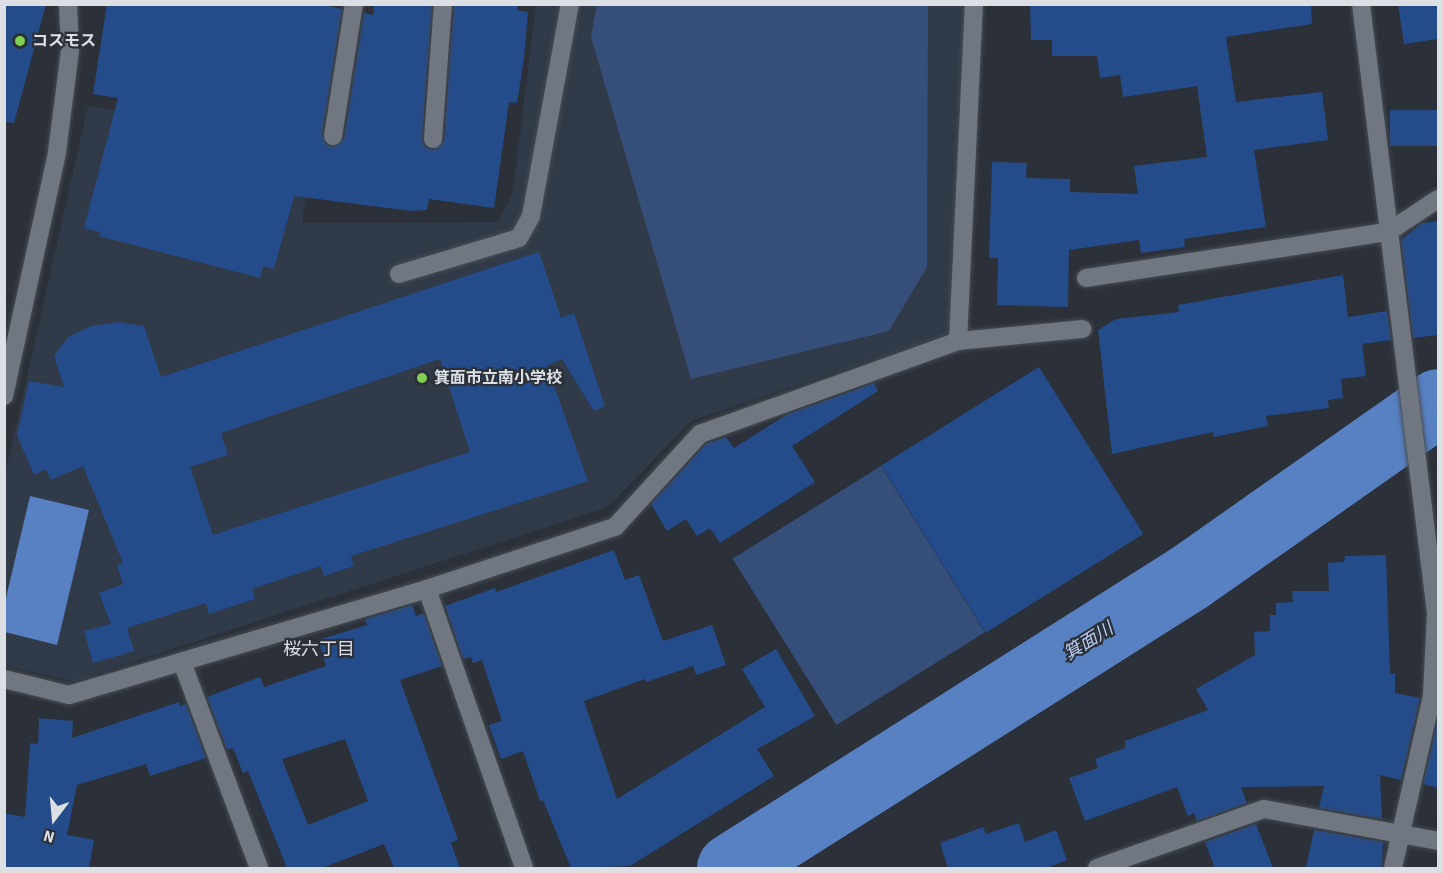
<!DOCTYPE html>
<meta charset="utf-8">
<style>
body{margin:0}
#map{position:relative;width:1443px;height:873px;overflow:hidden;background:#2b3039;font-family:"Source Sans 3","Noto Sans JP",sans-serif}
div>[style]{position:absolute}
.built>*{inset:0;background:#313a48}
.green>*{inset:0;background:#354f7a;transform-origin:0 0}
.water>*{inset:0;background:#5781c3}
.river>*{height:68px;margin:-34px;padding:0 34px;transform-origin:34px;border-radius:34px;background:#5781c3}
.building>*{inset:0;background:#254c8a;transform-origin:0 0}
.roads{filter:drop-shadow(0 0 2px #474c53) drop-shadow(0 0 2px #474c53)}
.minor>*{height:18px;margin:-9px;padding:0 9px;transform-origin:9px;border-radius:9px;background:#707781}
.dots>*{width:16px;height:16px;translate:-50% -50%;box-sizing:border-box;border:3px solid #2b3039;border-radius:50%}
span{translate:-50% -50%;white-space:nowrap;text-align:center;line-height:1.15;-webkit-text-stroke:4.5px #2b3039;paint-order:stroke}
.poi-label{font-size:16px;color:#dce0e5;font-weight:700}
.left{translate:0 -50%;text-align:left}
.water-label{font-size:18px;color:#b6cdf1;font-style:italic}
.neighbourhood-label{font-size:18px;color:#dce0e5}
.frame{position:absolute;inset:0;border:6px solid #dce0e5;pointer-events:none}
.north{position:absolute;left:24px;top:789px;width:60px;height:60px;-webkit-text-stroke:4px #2b3039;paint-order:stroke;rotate:196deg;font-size:16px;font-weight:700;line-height:24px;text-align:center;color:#dce0e5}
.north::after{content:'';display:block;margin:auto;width:21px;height:27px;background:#dce0e5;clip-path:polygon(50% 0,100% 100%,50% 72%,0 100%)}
</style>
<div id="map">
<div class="built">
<i style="clip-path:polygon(536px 5px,965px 5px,955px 304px,946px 335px,691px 421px,608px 507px,74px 681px,5px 666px,5px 475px,88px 105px,313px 150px,302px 223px,498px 222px,513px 192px)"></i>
</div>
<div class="green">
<i style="clip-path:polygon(597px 5px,928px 5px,927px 267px,889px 331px,691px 379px,591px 37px)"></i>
<i style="left:881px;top:466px;width:196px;height:175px;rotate:58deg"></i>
</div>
<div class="water">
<i style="clip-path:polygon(30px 496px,89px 510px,57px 645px,5px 632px,5px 602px)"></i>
</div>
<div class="river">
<i style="left:731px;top:868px;width:542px;rotate:-32.34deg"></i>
<i style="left:1189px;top:578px;width:304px;rotate:-35.1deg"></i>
</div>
<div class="building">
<i style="clip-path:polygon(4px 4px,46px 4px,14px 123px,4px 122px)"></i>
<i style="clip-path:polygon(107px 4px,320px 4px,342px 9px,322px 134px,326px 144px,332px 147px,344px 138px,364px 13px,373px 15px,374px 4px,432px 4px,422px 138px,426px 148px,433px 150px,444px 140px,454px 4px,518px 4px,517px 10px,528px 12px,524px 58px,517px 103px,509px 102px,494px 208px,429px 199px,427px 210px,412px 211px,294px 196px,274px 269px,263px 266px,260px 278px,99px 236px,100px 232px,84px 228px,118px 98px,93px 94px)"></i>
<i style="clip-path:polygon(1030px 4px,1311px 4px,1312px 24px,1226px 37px,1236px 102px,1322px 92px,1328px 140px,1254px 150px,1266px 227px,1184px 239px,1185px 247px,1141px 253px,1139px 240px,1069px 250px,1068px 307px,997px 305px,998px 258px,989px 258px,992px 162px,1027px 163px,1026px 178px,1070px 179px,1070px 192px,1138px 194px,1134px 166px,1207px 157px,1197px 86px,1123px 97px,1120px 75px,1100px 78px,1097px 56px,1052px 56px,1052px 40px,1031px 40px)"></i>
<i style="clip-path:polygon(1398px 4px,1438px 4px,1438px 39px,1404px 44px)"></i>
<i style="left:1438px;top:110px;width:36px;height:48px;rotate:90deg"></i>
<i style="clip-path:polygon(1438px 221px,1438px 335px,1413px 338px,1401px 240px,1422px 223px)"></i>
<i style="clip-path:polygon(evenodd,539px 252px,561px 318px,574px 313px,605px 406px,594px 411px,562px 359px,547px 366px,588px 481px,351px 556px,354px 566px,324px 576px,321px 566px,252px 589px,255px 599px,209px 614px,206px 603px,127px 628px,134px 651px,93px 663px,84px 631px,111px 624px,99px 593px,123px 584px,117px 565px,123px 563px,83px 466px,51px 480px,46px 469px,34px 475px,17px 435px,29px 381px,64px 387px,54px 356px,68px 337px,91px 326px,119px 322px,144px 326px,161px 377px,539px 252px,440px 359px,470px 452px,213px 535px,190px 467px,228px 455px,221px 433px,440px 359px)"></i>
<i style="clip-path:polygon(1343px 275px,1348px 317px,1387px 311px,1391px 340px,1362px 344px,1366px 376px,1341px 379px,1343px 398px,1328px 400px,1329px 408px,1266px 416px,1268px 426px,1214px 437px,1213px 432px,1112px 454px,1098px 330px,1116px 319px,1179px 312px,1178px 305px)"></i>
<i style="left:1039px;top:367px;width:197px;height:186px;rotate:58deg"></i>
<i style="clip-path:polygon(874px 383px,878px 391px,792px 446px,815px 482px,720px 543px,710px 528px,697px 536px,686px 519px,667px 531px,651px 504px,706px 444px,726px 437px,734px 448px,788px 414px)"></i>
<i style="clip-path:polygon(614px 550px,625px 580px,639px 575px,663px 641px,712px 625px,726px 665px,696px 675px,693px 666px,646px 682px,645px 679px,584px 701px,617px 799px,765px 707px,742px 669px,776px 649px,815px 716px,757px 749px,774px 776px,630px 866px,571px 868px,543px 800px,540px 801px,523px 751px,501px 759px,489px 725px,502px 721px,482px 660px,473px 663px,471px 657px,463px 659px,445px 606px,495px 588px,496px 592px)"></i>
<i style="clip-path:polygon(1386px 555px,1390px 674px,1395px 674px,1395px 693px,1420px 698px,1401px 780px,1380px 775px,1382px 819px,1319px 808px,1324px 786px,1241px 787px,1247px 803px,1197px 821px,1194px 813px,1188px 816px,1177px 787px,1085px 821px,1069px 778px,1098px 768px,1095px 759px,1125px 748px,1125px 741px,1208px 710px,1196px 689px,1255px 655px,1254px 632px,1270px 631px,1270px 615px,1276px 615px,1276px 603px,1293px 602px,1292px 591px,1329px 591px,1328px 563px,1344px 562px,1345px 556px)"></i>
<i style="clip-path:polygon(evenodd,412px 605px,416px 616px,424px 613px,442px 666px,400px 680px,458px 840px,451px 843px,460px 868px,394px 868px,384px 844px,322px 868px,287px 868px,248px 771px,243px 773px,233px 748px,227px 750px,207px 697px,260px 677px,264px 687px,326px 666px,318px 640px,367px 625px,365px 619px,412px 605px,345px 739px,368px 801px,308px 825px,282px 759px,345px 739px)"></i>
<i style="clip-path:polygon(179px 702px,180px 706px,186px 704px,206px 758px,150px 776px,146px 764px,77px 785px,67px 835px,94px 840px,89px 868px,4px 868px,4px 813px,25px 817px,30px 743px,38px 744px,39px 718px,73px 721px,72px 738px)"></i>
<i style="clip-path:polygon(1438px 718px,1438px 788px,1423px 784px)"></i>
<i style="clip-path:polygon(1019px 823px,1025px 842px,1056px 830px,1067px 860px,1047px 868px,948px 868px,940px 843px,983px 827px,986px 834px)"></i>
<i style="clip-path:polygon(1256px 824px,1273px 868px,1215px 868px,1205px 842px)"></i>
<i style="clip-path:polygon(1314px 830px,1383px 842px,1382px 868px,1306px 868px)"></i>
</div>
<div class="roads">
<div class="minor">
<i style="left:1361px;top:4px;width:614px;rotate:82.98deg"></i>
<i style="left:1436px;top:613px;width:83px;rotate:92.8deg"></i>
<i style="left:1432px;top:696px;width:176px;rotate:102.8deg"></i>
<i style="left:333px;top:136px;width:134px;rotate:-81deg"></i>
<i style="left:433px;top:139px;width:135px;rotate:-85.8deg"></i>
<i style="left:399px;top:274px;width:125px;rotate:-16.7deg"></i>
<i style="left:519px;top:238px;width:25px;rotate:-61deg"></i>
<i style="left:531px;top:216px;width:216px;rotate:-79.6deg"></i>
<i style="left:1086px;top:278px;width:305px;rotate:-8.7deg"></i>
<i style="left:1388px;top:232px;width:60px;rotate:-33.4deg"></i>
<i style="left:958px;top:341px;width:337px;rotate:-87.3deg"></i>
<i style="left:4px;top:396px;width:250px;rotate:-77.7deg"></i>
<i style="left:57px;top:152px;width:103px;rotate:-82.7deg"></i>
<i style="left:70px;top:50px;width:46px;rotate:-92.5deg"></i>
<i style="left:427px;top:589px;width:295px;rotate:70.8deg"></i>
<i style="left:182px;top:662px;width:220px;rotate:69.5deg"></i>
<i style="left:4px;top:679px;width:67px;rotate:13.8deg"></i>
<i style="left:69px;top:695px;width:373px;rotate:-16.5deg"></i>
<i style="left:427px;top:589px;width:198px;rotate:-18.3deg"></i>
<i style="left:615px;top:527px;width:126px;rotate:-47.6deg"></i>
<i style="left:700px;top:434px;width:274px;rotate:-19.8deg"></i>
<i style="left:958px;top:341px;width:125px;rotate:-5.5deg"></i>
<i style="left:1097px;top:868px;width:177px;rotate:-19.5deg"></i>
<i style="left:1264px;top:809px;width:177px;rotate:10.4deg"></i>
</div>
</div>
<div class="dots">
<i style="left:20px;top:41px;background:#80d051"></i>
<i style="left:422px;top:378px;background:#80d051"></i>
</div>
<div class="poi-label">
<span class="left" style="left:32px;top:41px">コスモス</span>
<span class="left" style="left:434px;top:378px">箕面市立南小学校</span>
</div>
<div class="water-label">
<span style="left:1089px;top:642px;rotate:-32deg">箕面川</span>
</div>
<div class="neighbourhood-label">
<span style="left:319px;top:650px">桜六丁目</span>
</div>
<div class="frame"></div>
<div class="north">N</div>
</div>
